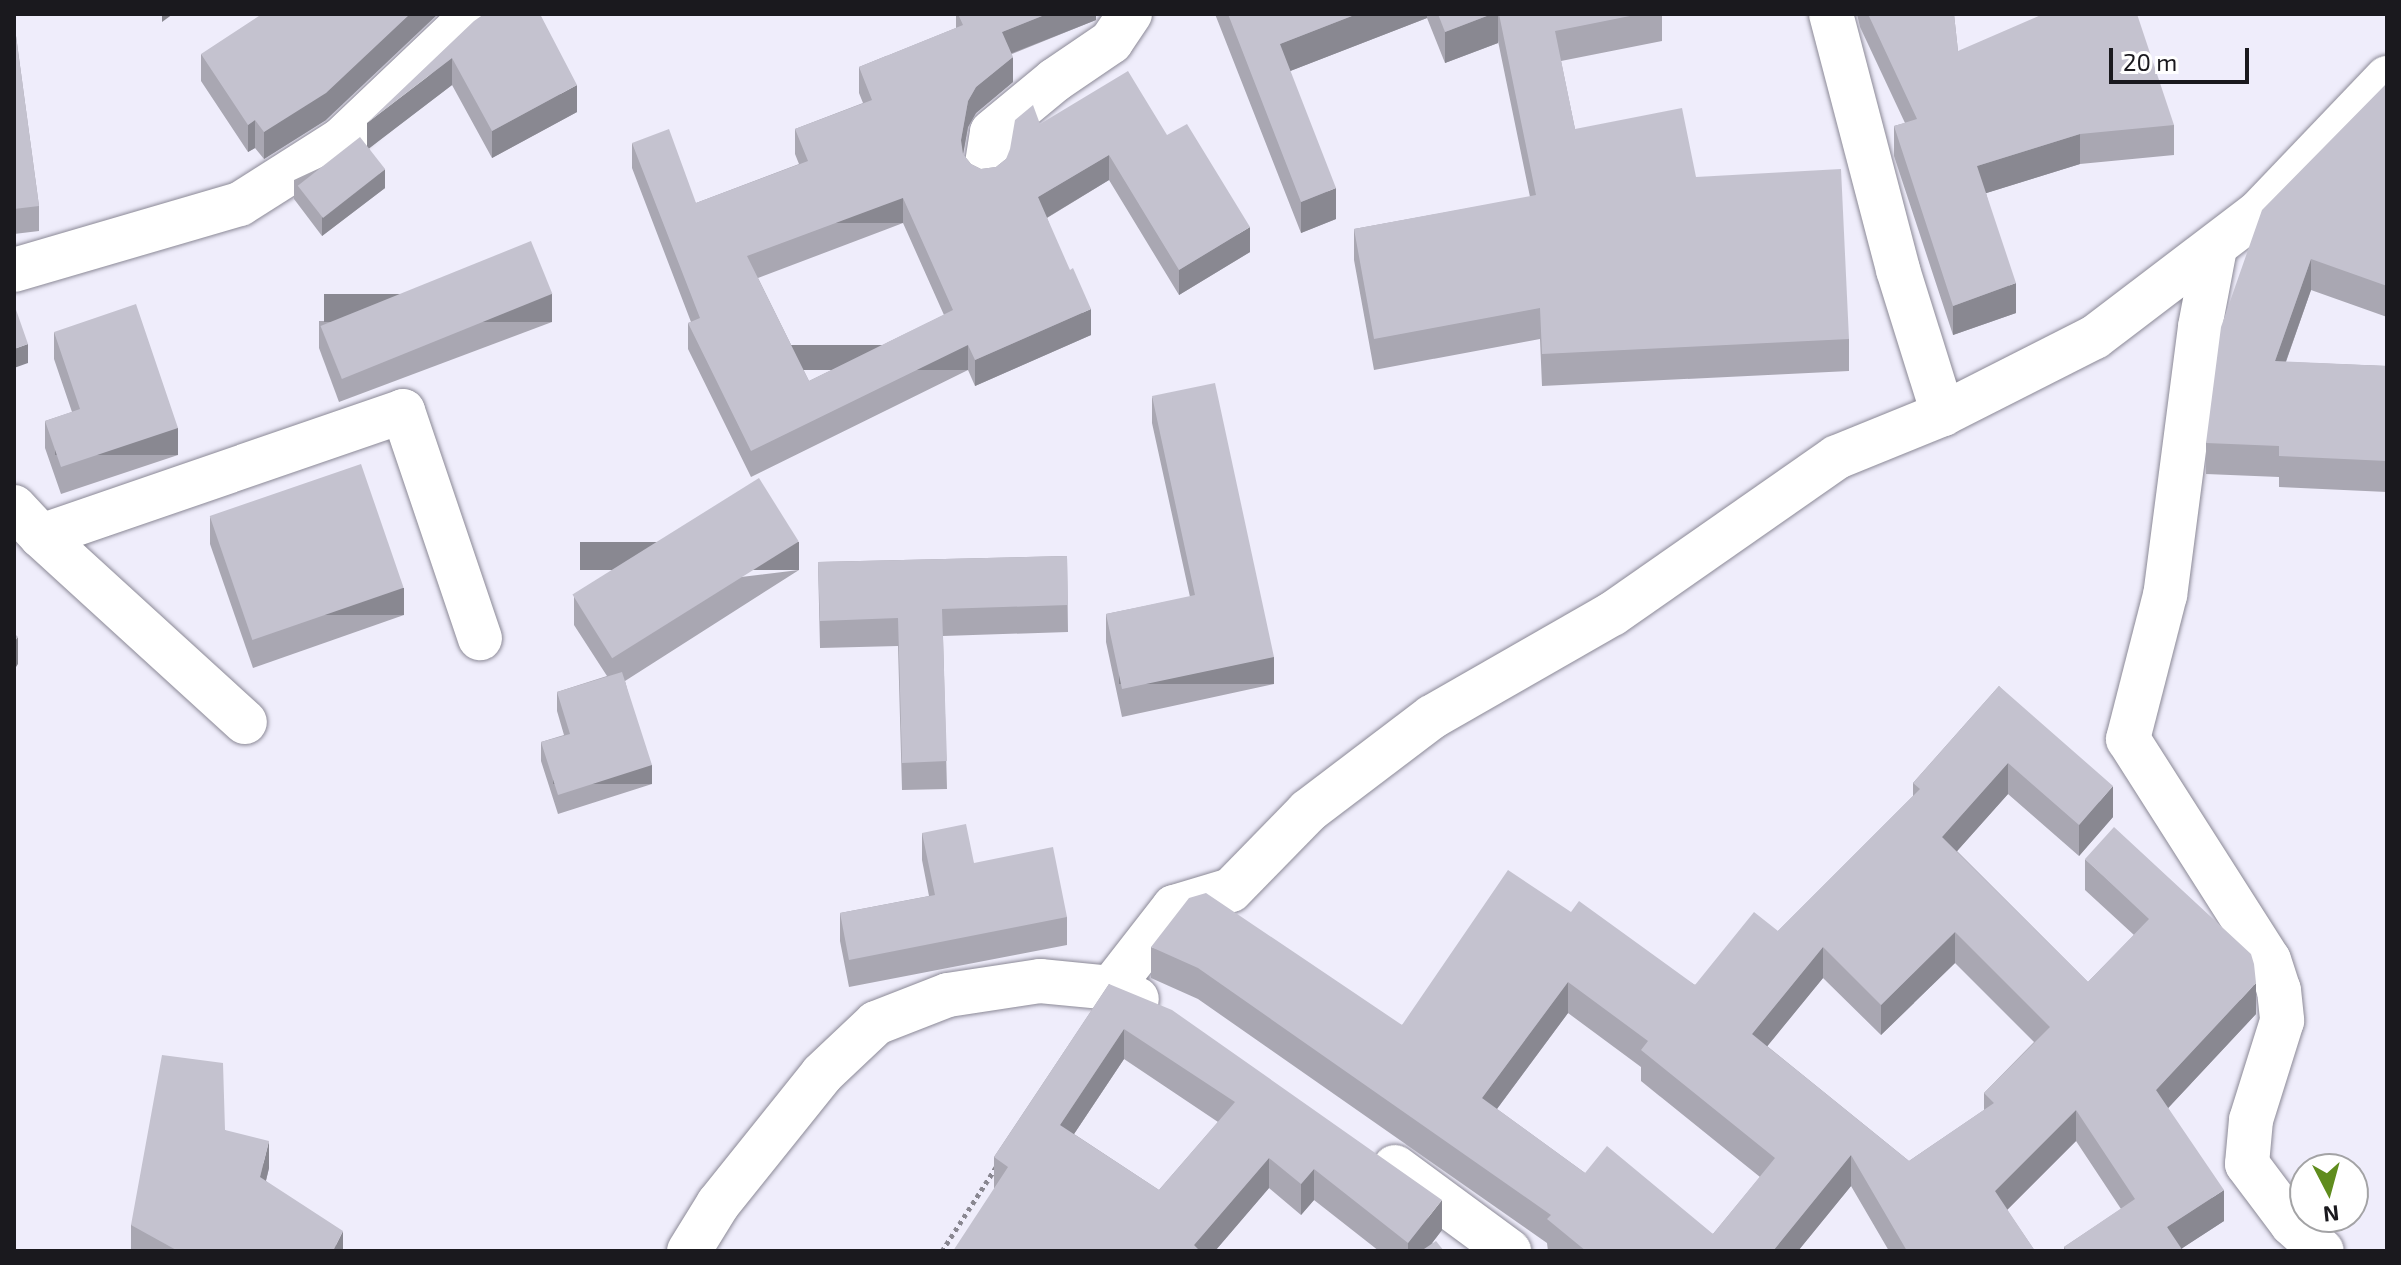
<!DOCTYPE html>
<style>
body{margin:0}
#map{position:relative;width:2401px;height:1265px;overflow:hidden;background:#efedfb;font-family:"Exo 2",sans-serif}
div>[style]{position:absolute}
.path>*{height:5px;margin-top:-2.5px;transform-origin:0;background:repeating-linear-gradient(90deg,#898791 0 4px,transparent 0 8px)}
.roads{filter:drop-shadow(0 0 2px #8b8996) drop-shadow(0 0 2px #8b8996)}
.minor>*{height:44px;margin:-22px;padding:0 22px;transform-origin:22px;border-radius:22px;background:#fff}
.wall>*{inset:0;background:#a9a7b2}
.shaded-wall>*{inset:0;background:#898891;transform-origin:0 0}
.building>*{inset:0;background:#c4c2cf;transform-origin:0 0}
span{translate:-50% -50%;white-space:nowrap;text-align:center;line-height:1.15;-webkit-text-stroke:7px #fff;paint-order:stroke}
.frame{position:absolute;inset:0;border:16px solid #1a191e;pointer-events:none}
.north{position:absolute;left:2289px;top:1153px;width:80px;height:80px;box-sizing:border-box;background:#fff;border:2px solid #a3a3a5;border-radius:50%;rotate:174deg;font-size:22px;font-weight:700;line-height:32px;text-align:center;color:#1a191e}
.north::after{content:'';display:block;margin:auto;width:28px;height:36px;background:#5f8c1d;clip-path:polygon(50% 0,100% 100%,50% 72%,0 100%)}
.scale{position:absolute;left:2109px;top:48px;width:140px;height:36px;box-sizing:border-box;border:4px solid #1a191e;border-top:0;padding-left:10px;font-size:24px;line-height:28px;white-space:nowrap;color:#1a191e;-webkit-text-stroke:6px #fff;paint-order:stroke}
</style>
<div id="map">
<div class="path">
<i style="left:942px;top:1251px;width:103px;rotate:-57.2deg"></i>
</div>
<div class="roads">
<div class="minor">
<i style="left:1831px;top:14px;width:265px;rotate:75.3deg"></i>
<i style="left:1898px;top:270px;width:151px;rotate:72.6deg"></i>
<i style="left:986px;top:170px;width:38px;rotate:-81deg"></i>
<i style="left:992px;top:132px;width:82px;rotate:-39.5deg"></i>
<i style="left:1055px;top:80px;width:68px;rotate:-34.2deg"></i>
<i style="left:1111px;top:42px;width:34px;rotate:-56deg"></i>
<i style="left:2215px;top:248px;width:80px;rotate:100.8deg"></i>
<i style="left:2200px;top:327px;width:270px;rotate:97.4deg"></i>
<i style="left:2165px;top:595px;width:149px;rotate:104.4deg"></i>
<i style="left:2128px;top:739px;width:262px;rotate:57.5deg"></i>
<i style="left:2269px;top:960px;width:32px;rotate:72deg"></i>
<i style="left:2279px;top:990px;width:31px;rotate:84deg"></i>
<i style="left:2282px;top:1021px;width:104px;rotate:107.4deg"></i>
<i style="left:2251px;top:1120px;width:44px;rotate:95.2deg"></i>
<i style="left:2247px;top:1164px;width:75px;rotate:53.1deg"></i>
<i style="left:2292px;top:1224px;width:40px;rotate:42deg"></i>
<i style="left:14px;top:270px;width:235px;rotate:-16.3deg"></i>
<i style="left:240px;top:204px;width:120px;rotate:-32.4deg"></i>
<i style="left:341px;top:140px;width:163px;rotate:-43.5deg"></i>
<i style="left:459px;top:28px;width:28px;rotate:-30deg"></i>
<i style="left:14px;top:507px;width:40px;rotate:47deg"></i>
<i style="left:41px;top:536px;width:276px;rotate:42.4deg"></i>
<i style="left:41px;top:536px;width:383px;rotate:-19deg"></i>
<i style="left:403px;top:411px;width:240px;rotate:71.3deg"></i>
<i style="left:1111px;top:988px;width:103px;rotate:-52.1deg"></i>
<i style="left:1174px;top:907px;width:59px;rotate:-16.6deg"></i>
<i style="left:1231px;top:890px;width:110px;rotate:-45.7deg"></i>
<i style="left:1308px;top:811px;width:156px;rotate:-37.2deg"></i>
<i style="left:1432px;top:717px;width:207px;rotate:-29.8deg"></i>
<i style="left:1612px;top:614px;width:274px;rotate:-34.9deg"></i>
<i style="left:1837px;top:457px;width:114px;rotate:-22.1deg"></i>
<i style="left:1943px;top:414px;width:170px;rotate:-26.9deg"></i>
<i style="left:2095px;top:337px;width:205px;rotate:-37.3deg"></i>
<i style="left:2258px;top:213px;width:187px;rotate:-46.3deg"></i>
<i style="left:1395px;top:1167px;width:142px;rotate:36.4deg"></i>
<i style="left:689px;top:1251px;width:55px;rotate:-58.3deg"></i>
<i style="left:718px;top:1204px;width:166px;rotate:-51.3deg"></i>
<i style="left:822px;top:1074px;width:74px;rotate:-43.4deg"></i>
<i style="left:876px;top:1023px;width:77px;rotate:-21.3deg"></i>
<i style="left:948px;top:995px;width:93px;rotate:-8.7deg"></i>
<i style="left:1040px;top:981px;width:71px;rotate:5.6deg"></i>
<i style="left:1111px;top:988px;width:28px;rotate:23deg"></i>
</div>
</div>
<div class="wall">
<i style="clip-path:polygon(484px 14px,577px 112px,492px 158px,452px 85px,369px 148px,385px 188px,322px 236px,294px 199px,294px 180px,367px 146px)"></i>
<i style="clip-path:polygon(evenodd,956px 14px,1096px 14px,1096px 20px,1012px 54px,1013px 82px,976px 113px,968px 127px,963px 154px,971px 164px,981px 169px,996px 167px,1006px 159px,1040px 124px,1167px 135px,1250px 252px,1179px 295px,1109px 180px,1047px 218px,1091px 335px,975px 386px,968px 370px,751px 477px,688px 349px,688px 323px,691px 322px,632px 168px,632px 143px,696px 203px,799px 164px,795px 154px,795px 129px,863px 103px,859px 93px,859px 67px,956px 28px,956px 14px,903px 223px,944px 315px,809px 381px,758px 278px,903px 223px)"></i>
<i style="clip-path:polygon(1215px 14px,1662px 14px,1662px 41px,1561px 61px,1575px 129px,1696px 177px,1849px 339px,1849px 371px,1542px 386px,1540px 339px,1374px 370px,1354px 260px,1354px 229px,1530px 197px,1498px 41px,1498px 43px,1445px 63px,1427px 18px,1290px 71px,1336px 219px,1301px 233px)"></i>
<i style="clip-path:polygon(1857px 14px,1954px 14px,1958px 51px,2174px 125px,2174px 155px,2080px 164px,1986px 193px,2016px 313px,1953px 335px,1894px 156px,1894px 126px,1905px 123px,1860px 27px)"></i>
<i style="clip-path:polygon(14px 21px,39px 206px,39px 231px,14px 234px)"></i>
<i style="clip-path:polygon(201px 54px,326px 120px,264px 159px,255px 148px,248px 152px,201px 81px)"></i>
<i style="clip-path:polygon(2387px 83px,2387px 317px,2311px 290px,2286px 362px,2387px 366px,2387px 492px,2279px 487px,2279px 477px,2206px 474px,2206px 443px)"></i>
<i style="clip-path:polygon(319px 321px,552px 322px,339px 402px,319px 348px)"></i>
<i style="clip-path:polygon(54px 332px,178px 455px,61px 494px,45px 448px,45px 421px,72px 412px,54px 359px)"></i>
<i style="clip-path:polygon(1152px 396px,1274px 684px,1122px 717px,1106px 642px,1106px 614px,1190px 597px,1152px 423px)"></i>
<i style="clip-path:polygon(210px 517px,404px 615px,253px 668px,210px 544px)"></i>
<i style="clip-path:polygon(1067px 556px,1068px 632px,943px 636px,947px 789px,902px 790px,898px 646px,820px 648px,818px 562px)"></i>
<i style="clip-path:polygon(799px 570px,625px 681px,652px 784px,558px 814px,541px 761px,541px 742px,564px 735px,557px 711px,557px 692px,607px 676px,574px 625px,574px 597px)"></i>
<i style="clip-path:polygon(evenodd,1999px 686px,2113px 817px,2079px 856px,2008px 794px,1957px 851px,2088px 982px,2134px 935px,2085px 890px,2085px 859px,2256px 1014px,2168px 1108px,2224px 1221px,2182px 1248px,2183px 1251px,2064px 1251px,2064px 1247px,2121px 1209px,2076px 1141px,2007px 1210px,2035px 1251px,1889px 1251px,1851px 1186px,1798px 1251px,1548px 1251px,1547px 1243px,1198px 999px,1151px 978px,1151px 947px,1402px 1025px,1571px 912px,1695px 985px,1778px 931px,1913px 796px,1913px 783px,1999px 686px,1955px 963px,2034px 1042px,1984px 1093px,1984px 1110px,1909px 1161px,1767px 1046px,1823px 978px,1881px 1035px,1955px 963px,1999px 686px,1568px 1013px,1641px 1067px,1641px 1081px,1760px 1177px,1713px 1234px,1585px 1173px,1497px 1109px,1568px 1013px)"></i>
<i style="clip-path:polygon(922px 833px,1067px 917px,1067px 945px,849px 987px,840px 941px,840px 913px,929px 896px,922px 860px)"></i>
<i style="clip-path:polygon(evenodd,1109px 984px,1442px 1230px,1432px 1243px,1444px 1251px,1379px 1251px,1314px 1200px,1301px 1215px,1269px 1188px,1215px 1251px,994px 1188px,994px 1157px,1109px 984px,1124px 1059px,1218px 1122px,1159px 1190px,1074px 1134px,1124px 1059px)"></i>
<i style="clip-path:polygon(225px 1130px,269px 1168px,266px 1181px,343px 1251px,131px 1251px,131px 1225px)"></i>
</div>
<div class="shaded-wall">
<i style="clip-path:polygon(162px 14px,173px 14px,162px 22px)"></i>
<i style="clip-path:polygon(410px 14px,438px 14px,326px 120px,264px 159px,264px 132px)"></i>
<i style="clip-path:polygon(1047px 14px,1096px 14px,1096px 20px,1002px 57px,1002px 32px)"></i>
<i style="clip-path:polygon(1357px 14px,1427px 14px,1427px 18px,1280px 75px,1280px 44px)"></i>
<i style="clip-path:polygon(1492px 14px,1498px 14px,1498px 43px,1445px 63px,1445px 32px)"></i>
<i style="clip-path:polygon(1013px 57px,1013px 82px,976px 113px,968px 127px,961px 166px,961px 140px,968px 101px,976px 87px)"></i>
<i style="clip-path:polygon(452px 58px,452px 85px,367px 150px,367px 123px)"></i>
<i style="clip-path:polygon(577px 85px,577px 112px,492px 158px,492px 131px)"></i>
<i style="clip-path:polygon(255px 120px,255px 148px,248px 152px,248px 125px)"></i>
<i style="clip-path:polygon(2080px 134px,2080px 164px,1977px 196px,1977px 166px)"></i>
<i style="clip-path:polygon(1109px 155px,1109px 180px,1038px 223px,1038px 197px)"></i>
<i style="clip-path:polygon(385px 169px,385px 188px,322px 236px,322px 217px)"></i>
<i style="clip-path:polygon(1336px 188px,1336px 219px,1301px 233px,1301px 202px)"></i>
<i style="left:903px;top:198px;width:25px;height:166px;rotate:90deg"></i>
<i style="clip-path:polygon(1250px 227px,1250px 252px,1179px 295px,1179px 270px)"></i>
<i style="clip-path:polygon(2311px 259px,2311px 290px,2275px 392px,2275px 361px)"></i>
<i style="clip-path:polygon(2016px 283px,2016px 313px,1953px 335px,1953px 306px)"></i>
<i style="left:552px;top:294px;width:28px;height:228px;rotate:90deg"></i>
<i style="clip-path:polygon(1091px 309px,1091px 335px,975px 386px,975px 360px)"></i>
<i style="clip-path:polygon(28px 344px,28px 363px,14px 368px,14px 349px)"></i>
<i style="left:968px;top:345px;width:25px;height:242px;rotate:90deg"></i>
<i style="left:178px;top:428px;width:27px;height:123px;rotate:90deg"></i>
<i style="left:799px;top:542px;width:28px;height:219px;rotate:90deg"></i>
<i style="left:404px;top:588px;width:27px;height:160px;rotate:90deg"></i>
<i style="clip-path:polygon(18px 637px,18px 664px,14px 670px,14px 642px)"></i>
<i style="left:1274px;top:657px;width:27px;height:155px;rotate:90deg"></i>
<i style="clip-path:polygon(2008px 763px,2008px 794px,1942px 868px,1942px 837px)"></i>
<i style="left:652px;top:765px;width:19px;height:99px;rotate:90deg"></i>
<i style="clip-path:polygon(2113px 786px,2113px 817px,2079px 856px,2079px 825px)"></i>
<i style="clip-path:polygon(1955px 932px,1955px 963px,1881px 1035px,1881px 1005px)"></i>
<i style="clip-path:polygon(1823px 947px,1823px 978px,1752px 1065px,1752px 1034px)"></i>
<i style="clip-path:polygon(1568px 982px,1568px 1013px,1482px 1129px,1482px 1098px)"></i>
<i style="clip-path:polygon(2256px 983px,2256px 1014px,2156px 1121px,2156px 1090px)"></i>
<i style="clip-path:polygon(1124px 1029px,1124px 1059px,1060px 1155px,1060px 1125px)"></i>
<i style="clip-path:polygon(2076px 1110px,2076px 1141px,1995px 1222px,1995px 1191px)"></i>
<i style="clip-path:polygon(269px 1141px,269px 1168px,260px 1204px,260px 1177px)"></i>
<i style="clip-path:polygon(1851px 1155px,1851px 1186px,1798px 1251px,1773px 1251px)"></i>
<i style="clip-path:polygon(1269px 1158px,1269px 1188px,1215px 1251px,1194px 1251px,1194px 1245px)"></i>
<i style="clip-path:polygon(1314px 1169px,1314px 1200px,1301px 1215px,1301px 1184px)"></i>
<i style="clip-path:polygon(2224px 1190px,2224px 1221px,2178px 1251px,2167px 1227px)"></i>
<i style="clip-path:polygon(1442px 1200px,1442px 1230px,1426px 1251px,1408px 1251px,1408px 1243px)"></i>
<i style="clip-path:polygon(343px 1231px,343px 1251px,333px 1251px)"></i>
</div>
<div class="building">
<i style="clip-path:polygon(262px 14px,410px 14px,326px 93px,264px 132px,255px 120px,248px 125px,201px 54px)"></i>
<i style="clip-path:polygon(484px 14px,540px 14px,577px 85px,492px 131px,452px 58px,367px 123px,474px 21px)"></i>
<i style="clip-path:polygon(evenodd,958px 14px,1047px 14px,1002px 32px,1013px 57px,976px 87px,968px 101px,961px 140px,963px 154px,971px 164px,981px 169px,996px 167px,1006px 159px,1010px 149px,1015px 120px,1033px 105px,1040px 124px,1128px 71px,1167px 135px,1187px 124px,1250px 227px,1179px 270px,1109px 155px,1038px 197px,1070px 270px,1073px 268px,1091px 309px,975px 360px,968px 345px,751px 451px,688px 323px,700px 318px,632px 143px,669px 129px,696px 203px,808px 161px,795px 129px,872px 100px,859px 67px,963px 25px,958px 14px,903px 198px,953px 310px,809px 381px,747px 256px,903px 198px)"></i>
<i style="clip-path:polygon(1228px 14px,1357px 14px,1280px 44px,1336px 188px,1301px 202px)"></i>
<i style="clip-path:polygon(1438px 14px,1492px 14px,1445px 32px)"></i>
<i style="clip-path:polygon(1499px 14px,1640px 14px,1555px 31px,1575px 129px,1682px 108px,1696px 177px,1841px 169px,1849px 339px,1542px 354px,1540px 308px,1374px 339px,1354px 229px,1536px 195px)"></i>
<i style="clip-path:polygon(1868px 14px,1954px 14px,1958px 51px,2041px 15px,2137px 14px,2174px 125px,2080px 134px,1977px 166px,2016px 283px,1953px 306px,1894px 126px,1917px 119px)"></i>
<i style="clip-path:polygon(14px 21px,39px 206px,14px 209px)"></i>
<i style="clip-path:polygon(2387px 83px,2387px 286px,2311px 259px,2275px 361px,2387px 366px,2387px 461px,2279px 456px,2279px 446px,2206px 443px,2221px 327px,2262px 210px)"></i>
<i style="left:360px;top:137px;width:41px;height:79px;rotate:52deg"></i>
<i style="left:531px;top:241px;width:57px;height:227px;rotate:68deg"></i>
<i style="clip-path:polygon(14px 304px,28px 344px,14px 349px)"></i>
<i style="clip-path:polygon(136px 304px,178px 428px,61px 467px,45px 421px,80px 409px,54px 332px)"></i>
<i style="clip-path:polygon(1215px 383px,1274px 657px,1122px 689px,1106px 614px,1195px 595px,1152px 396px)"></i>
<i style="left:361px;top:464px;width:131px;height:160px;rotate:71deg"></i>
<i style="left:759px;top:478px;width:75px;height:220px;rotate:58deg"></i>
<i style="clip-path:polygon(1067px 556px,1068px 605px,942px 609px,947px 761px,902px 763px,898px 618px,820px 621px,818px 562px)"></i>
<i style="clip-path:polygon(14px 633px,18px 637px,14px 642px)"></i>
<i style="clip-path:polygon(622px 672px,652px 765px,558px 795px,541px 742px,570px 734px,557px 692px)"></i>
<i style="clip-path:polygon(evenodd,1999px 686px,2113px 786px,2079px 825px,2008px 763px,1942px 837px,2088px 982px,2149px 919px,2085px 859px,2114px 827px,2251px 954px,2254px 964px,2256px 983px,2156px 1090px,2224px 1190px,2167px 1227px,2183px 1251px,2067px 1251px,2064px 1247px,2135px 1199px,2076px 1110px,1995px 1191px,2035px 1251px,1907px 1251px,1851px 1155px,1773px 1251px,1586px 1251px,1547px 1219px,1551px 1215px,1198px 968px,1151px 947px,1189px 898px,1206px 893px,1402px 1025px,1508px 870px,1571px 912px,1579px 901px,1695px 985px,1754px 912px,1778px 931px,1920px 789px,1913px 783px,1999px 686px,1955px 932px,2050px 1027px,1984px 1093px,1994px 1103px,1909px 1161px,1752px 1034px,1823px 947px,1881px 1005px,1955px 932px,1999px 686px,1568px 982px,1648px 1041px,1641px 1050px,1775px 1158px,1713px 1234px,1607px 1146px,1585px 1173px,1482px 1098px,1568px 982px)"></i>
<i style="clip-path:polygon(966px 824px,974px 863px,1053px 847px,1067px 917px,849px 960px,840px 913px,935px 895px,922px 833px)"></i>
<i style="clip-path:polygon(evenodd,1109px 984px,1172px 1010px,1442px 1200px,1408px 1243px,1314px 1169px,1301px 1184px,1269px 1158px,1194px 1245px,1200px 1251px,953px 1251px,1008px 1167px,994px 1157px,1109px 984px,1124px 1029px,1235px 1102px,1159px 1190px,1060px 1125px,1124px 1029px)"></i>
<i style="clip-path:polygon(162px 1055px,223px 1063px,225px 1130px,269px 1141px,260px 1177px,343px 1231px,333px 1251px,178px 1251px,131px 1225px)"></i>
<i style="clip-path:polygon(1436px 1241px,1444px 1251px,1421px 1251px)"></i>
</div>
<div class="frame"></div>
<div class="north">N</div>
<div class="scale">20 m</div>
</div>
